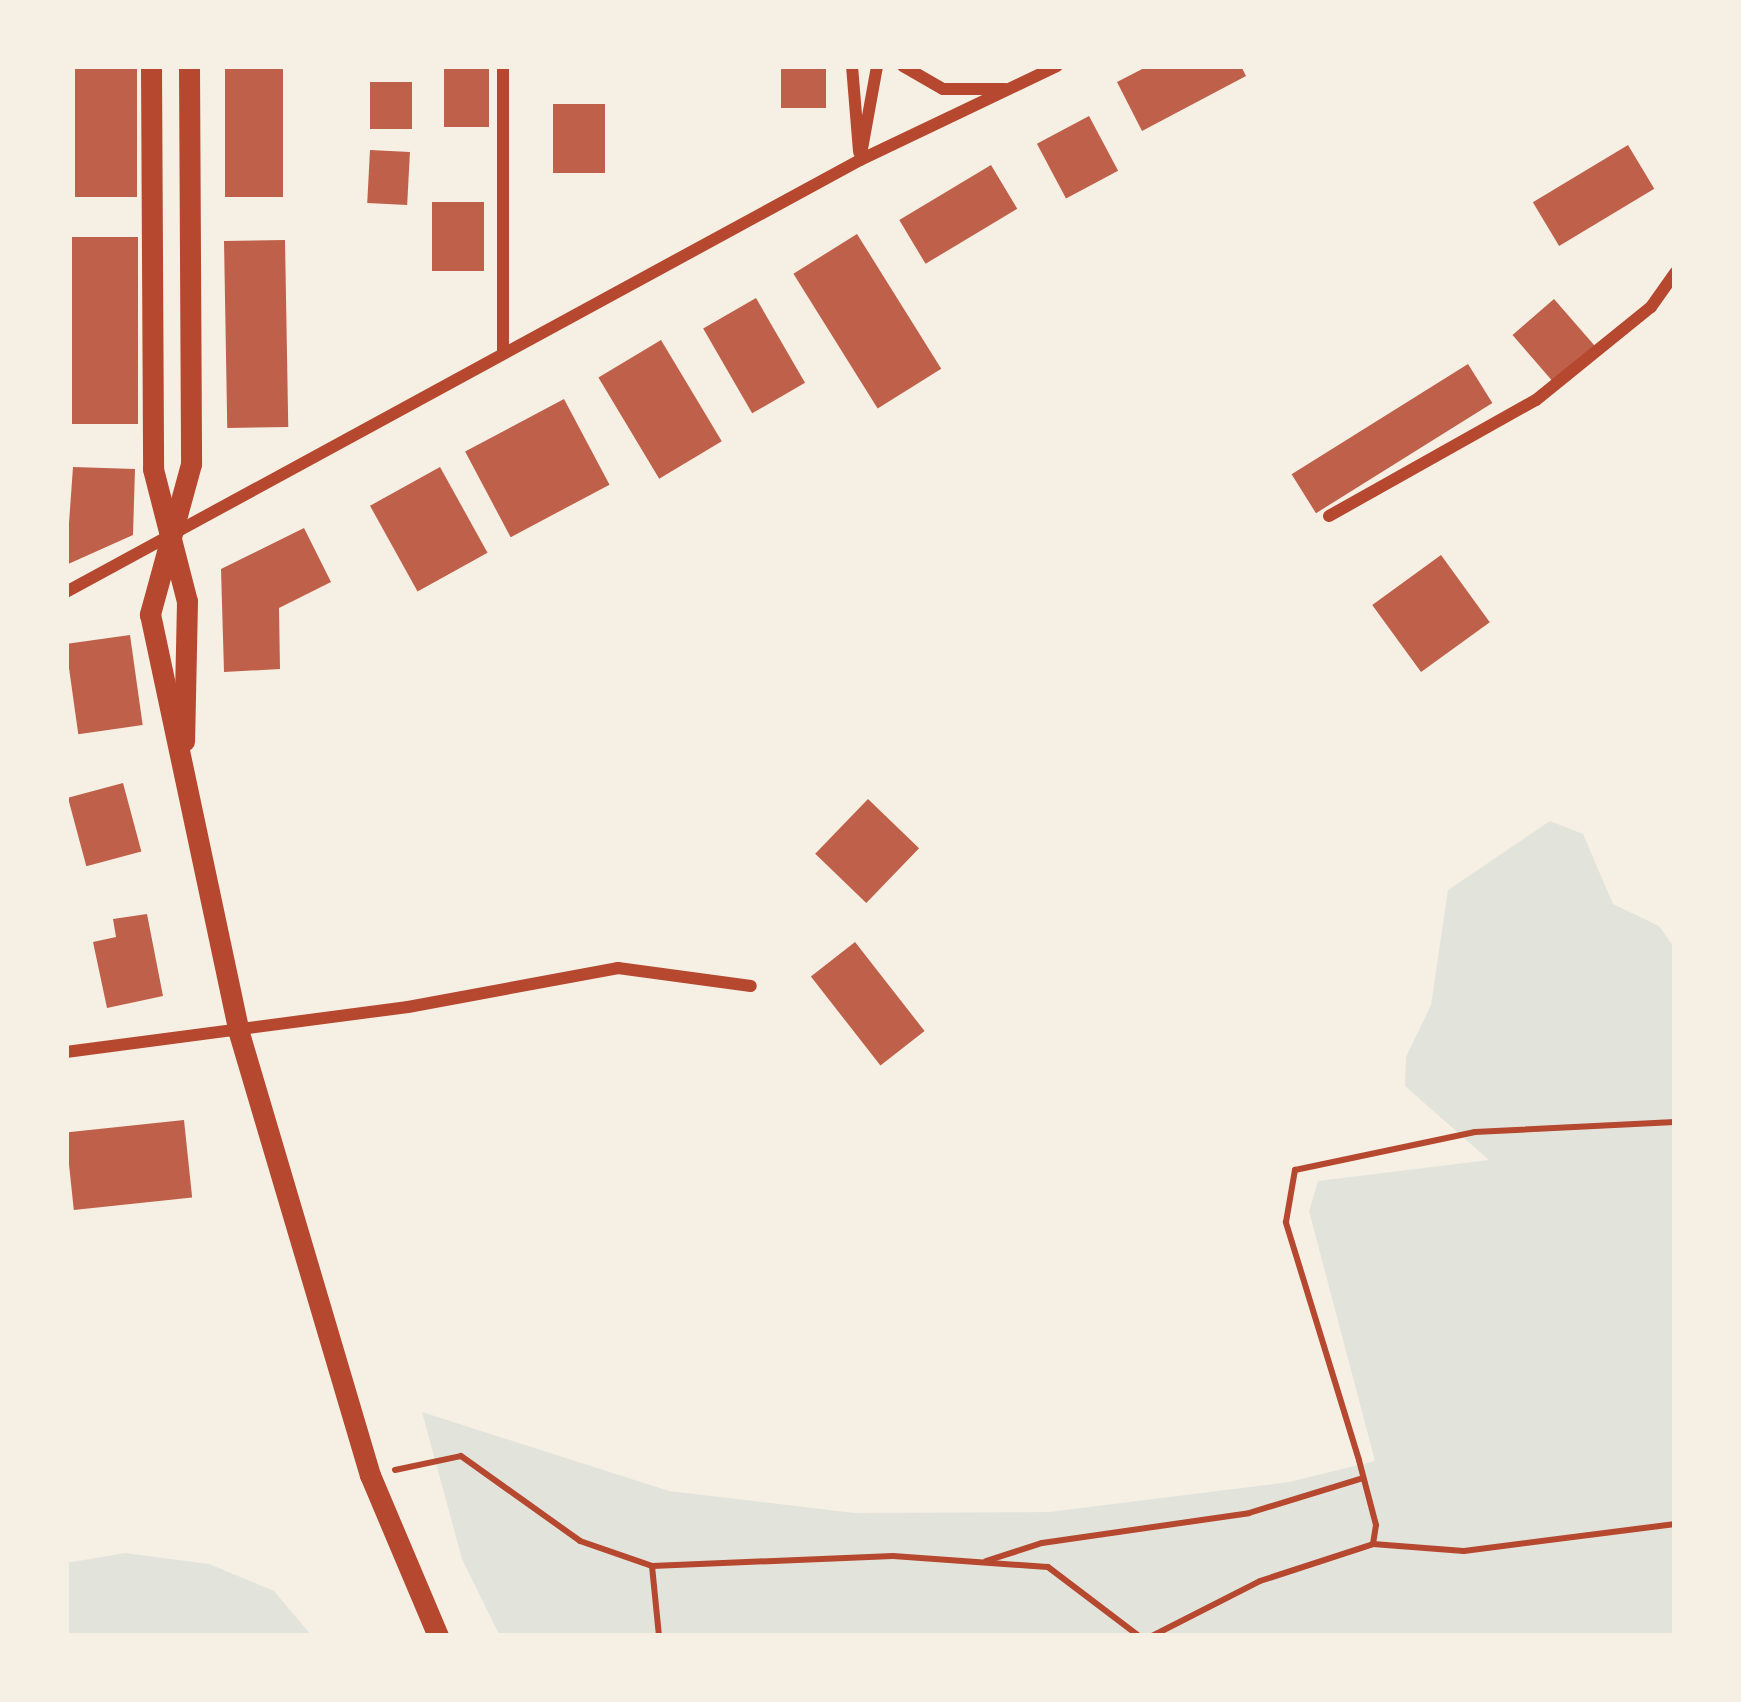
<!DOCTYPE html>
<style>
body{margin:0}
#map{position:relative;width:1741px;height:1702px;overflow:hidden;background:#f6efe4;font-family:Inter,sans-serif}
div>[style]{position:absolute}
.green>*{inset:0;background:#e2e4dc}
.building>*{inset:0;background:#bf614a;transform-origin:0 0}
.path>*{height:6px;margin:-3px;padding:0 3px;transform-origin:3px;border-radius:3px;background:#b5482f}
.minor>*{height:12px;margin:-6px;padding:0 6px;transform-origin:6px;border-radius:6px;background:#b5482f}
.tertiary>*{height:21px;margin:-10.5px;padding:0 10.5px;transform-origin:10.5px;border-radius:10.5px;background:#b5482f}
span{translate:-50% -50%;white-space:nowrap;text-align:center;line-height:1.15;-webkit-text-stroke:12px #f6efe4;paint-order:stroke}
.frame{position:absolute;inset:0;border:69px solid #f6efe4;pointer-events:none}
</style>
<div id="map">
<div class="green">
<i style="clip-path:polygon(1550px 821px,1583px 834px,1613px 904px,1659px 926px,1675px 949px,1675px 1636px,500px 1636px,462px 1559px,422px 1412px,669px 1491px,855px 1513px,1049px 1512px,1289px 1482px,1375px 1461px,1309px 1211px,1318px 1181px,1489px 1160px,1405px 1086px,1406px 1057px,1431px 1005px,1448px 890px)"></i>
<i style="clip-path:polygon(125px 1553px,209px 1564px,274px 1591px,312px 1636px,66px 1636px,66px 1563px)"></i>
</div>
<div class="building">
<i style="left:75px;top:66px;width:62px;height:131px"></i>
<i style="left:225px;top:66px;width:58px;height:131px"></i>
<i style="left:444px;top:66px;width:45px;height:61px"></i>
<i style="left:781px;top:66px;width:45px;height:42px"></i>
<i style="clip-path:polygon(1148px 66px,1241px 66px,1246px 76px,1142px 131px,1117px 82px)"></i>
<i style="left:370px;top:82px;width:42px;height:47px"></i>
<i style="left:553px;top:104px;width:52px;height:69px"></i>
<i style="left:1089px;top:116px;width:62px;height:59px;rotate:62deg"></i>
<i style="left:1628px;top:145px;width:51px;height:111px;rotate:59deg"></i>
<i style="left:370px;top:150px;width:40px;height:53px;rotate:3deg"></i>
<i style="left:991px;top:165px;width:51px;height:107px;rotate:59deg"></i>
<i style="left:432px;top:202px;width:52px;height:69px"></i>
<i style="left:857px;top:234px;width:159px;height:75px;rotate:58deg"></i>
<i style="left:72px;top:237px;width:66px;height:187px"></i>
<i style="left:285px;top:240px;width:187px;height:61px;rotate:89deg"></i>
<i style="left:756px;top:298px;width:98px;height:61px;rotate:60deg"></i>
<i style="left:1554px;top:299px;width:66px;height:55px;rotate:49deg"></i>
<i style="left:661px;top:340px;width:118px;height:73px;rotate:59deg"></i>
<i style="left:1468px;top:364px;width:46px;height:208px;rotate:58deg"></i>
<i style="left:564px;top:399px;width:97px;height:112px;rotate:62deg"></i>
<i style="clip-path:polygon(73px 467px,135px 469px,133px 535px,66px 565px)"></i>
<i style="left:440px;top:467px;width:98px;height:80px;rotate:61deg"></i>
<i style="clip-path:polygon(304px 528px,331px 582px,279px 608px,280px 669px,224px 672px,221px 569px)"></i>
<i style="left:1441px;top:555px;width:83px;height:85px;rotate:54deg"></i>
<i style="left:130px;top:635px;width:91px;height:65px;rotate:82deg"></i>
<i style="left:123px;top:783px;width:71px;height:57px;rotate:75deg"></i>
<i style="left:868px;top:799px;width:71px;height:76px;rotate:44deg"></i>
<i style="clip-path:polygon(147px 914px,163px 996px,107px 1008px,93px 942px,116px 937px,113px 919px)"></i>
<i style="left:855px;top:942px;width:113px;height:56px;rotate:52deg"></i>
<i style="left:184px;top:1120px;width:78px;height:119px;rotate:84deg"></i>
</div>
<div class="path">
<i style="left:395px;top:1470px;width:67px;rotate:-12deg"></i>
<i style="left:461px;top:1456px;width:146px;rotate:35.5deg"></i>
<i style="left:580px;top:1541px;width:76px;rotate:19.1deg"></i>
<i style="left:652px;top:1566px;width:241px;rotate:-2.4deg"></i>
<i style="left:893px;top:1556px;width:155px;rotate:4.1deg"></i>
<i style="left:1048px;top:1567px;width:114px;rotate:37.2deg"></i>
<i style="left:1373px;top:1544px;width:19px;rotate:-81deg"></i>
<i style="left:1376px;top:1525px;width:67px;rotate:-104.7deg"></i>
<i style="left:1359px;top:1460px;width:249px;rotate:-107.1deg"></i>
<i style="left:1286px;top:1222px;width:53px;rotate:-80.2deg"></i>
<i style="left:1295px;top:1170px;width:184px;rotate:-11.9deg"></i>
<i style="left:1475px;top:1132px;width:200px;rotate:-2.9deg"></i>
<i style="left:986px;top:1561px;width:59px;rotate:-17.8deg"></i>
<i style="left:1042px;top:1543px;width:209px;rotate:-8.2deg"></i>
<i style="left:1249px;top:1513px;width:119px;rotate:-17.1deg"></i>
<i style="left:652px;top:1566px;width:70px;rotate:84.3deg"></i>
<i style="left:1152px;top:1636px;width:121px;rotate:-27deg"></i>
<i style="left:1260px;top:1581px;width:119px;rotate:-18.1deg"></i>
<i style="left:1373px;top:1544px;width:91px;rotate:4.4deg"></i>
<i style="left:1464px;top:1551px;width:213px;rotate:-7.3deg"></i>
</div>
<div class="minor">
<i style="left:503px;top:66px;width:286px;rotate:90deg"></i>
<i style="left:852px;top:66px;width:86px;rotate:85.3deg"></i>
<i style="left:903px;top:66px;width:46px;rotate:29.9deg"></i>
<i style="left:943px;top:89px;width:62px"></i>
<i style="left:860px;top:160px;width:96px;rotate:-79.7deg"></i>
<i style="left:1329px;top:516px;width:237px;rotate:-29.3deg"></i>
<i style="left:1536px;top:400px;width:148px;rotate:-39deg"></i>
<i style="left:1651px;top:307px;width:42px;rotate:-54.8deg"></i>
<i style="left:66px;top:592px;width:904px;rotate:-28.55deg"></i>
<i style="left:860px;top:160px;width:218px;rotate:-25.5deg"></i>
<i style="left:66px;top:1052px;width:345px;rotate:-7.5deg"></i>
<i style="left:408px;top:1007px;width:214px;rotate:-10.5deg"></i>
<i style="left:618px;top:968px;width:134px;rotate:7.7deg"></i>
</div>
<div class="tertiary">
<i style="left:151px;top:66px;width:403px;rotate:89.7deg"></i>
<i style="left:153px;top:469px;width:136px;rotate:75.6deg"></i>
<i style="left:187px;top:601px;width:140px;rotate:91.2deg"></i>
<i style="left:189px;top:66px;width:398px;rotate:89.7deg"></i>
<i style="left:191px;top:464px;width:156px;rotate:105.3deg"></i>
<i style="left:150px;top:614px;width:428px;rotate:78deg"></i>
<i style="left:239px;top:1033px;width:461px;rotate:73.5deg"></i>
<i style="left:370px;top:1475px;width:175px;rotate:67.1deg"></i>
</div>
<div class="frame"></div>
</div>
